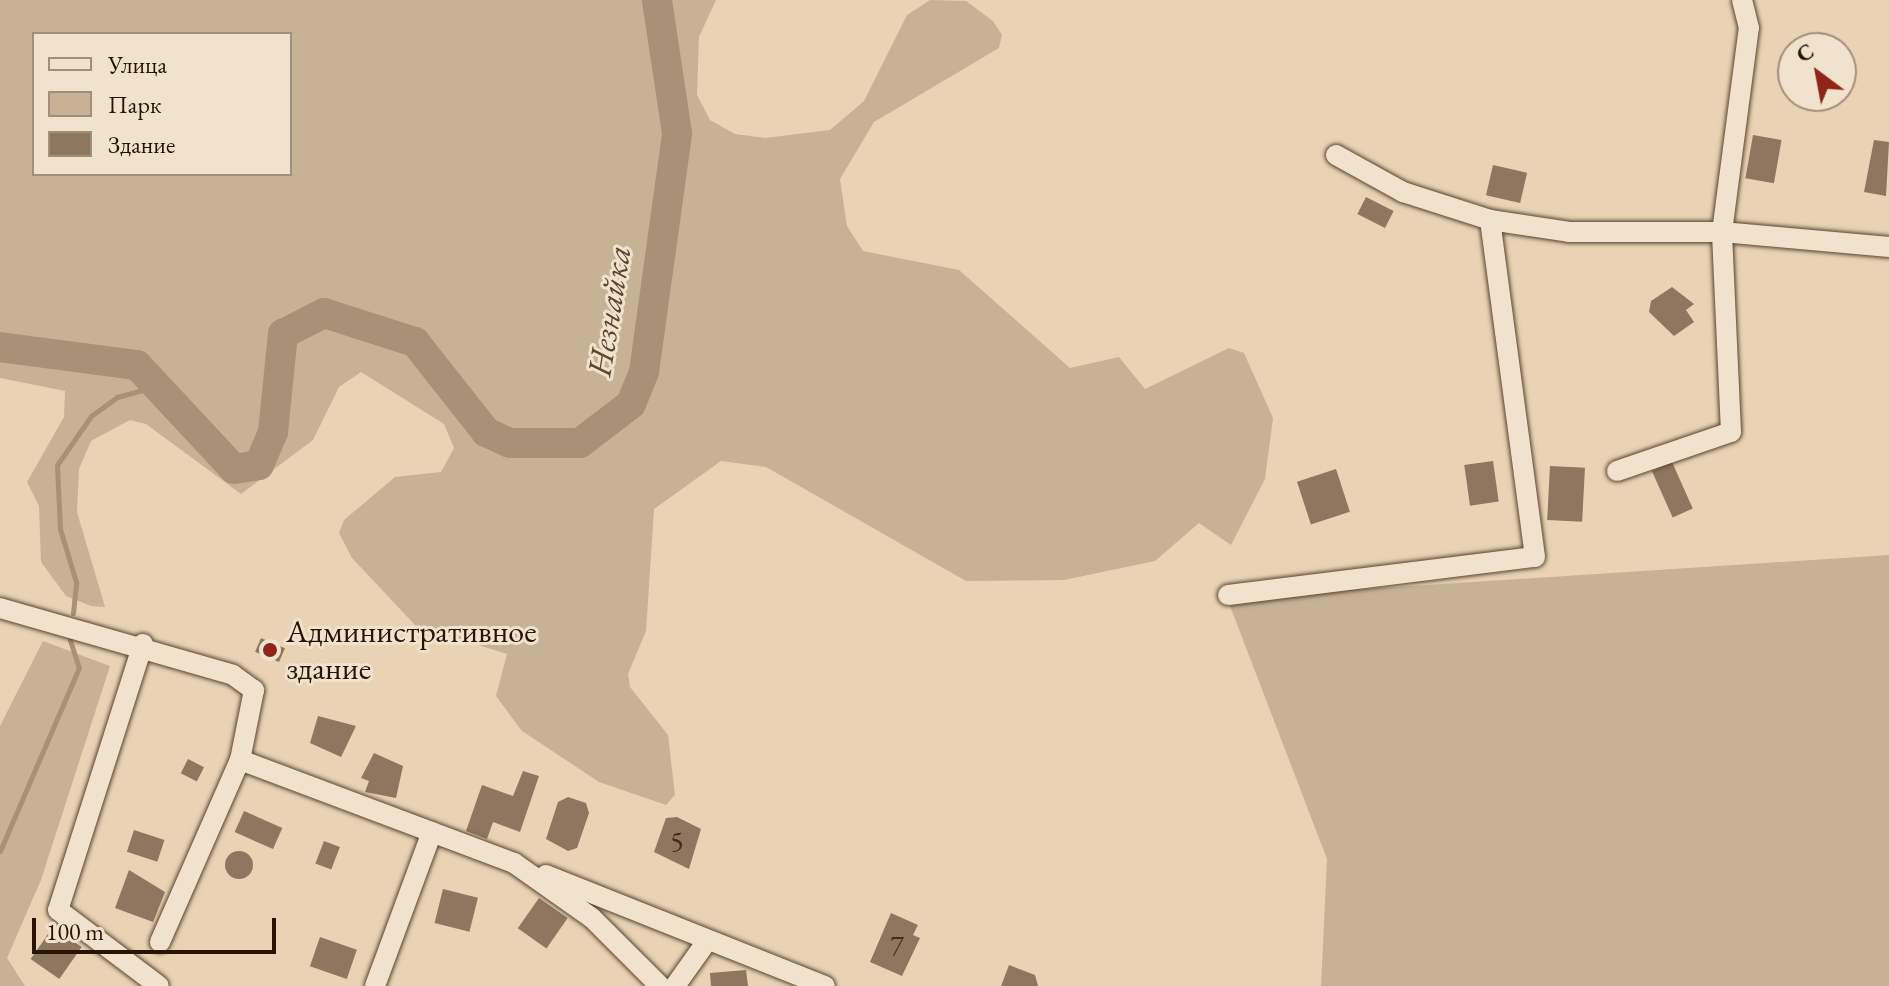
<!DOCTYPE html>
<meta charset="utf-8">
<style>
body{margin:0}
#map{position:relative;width:1889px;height:986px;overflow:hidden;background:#e9d3b4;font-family:"EB Garamond",serif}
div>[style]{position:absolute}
.green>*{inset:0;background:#c8b296}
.stream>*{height:5px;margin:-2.5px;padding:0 2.5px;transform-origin:2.5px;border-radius:2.5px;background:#a89277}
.river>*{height:30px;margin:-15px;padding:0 15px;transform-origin:15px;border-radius:15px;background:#a89277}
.building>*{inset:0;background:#8d775e;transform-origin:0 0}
.round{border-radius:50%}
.roads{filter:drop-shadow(0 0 2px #59432e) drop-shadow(0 0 2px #59432e)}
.minor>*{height:20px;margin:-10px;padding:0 10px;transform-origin:10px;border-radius:10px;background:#f1e2ce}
.dots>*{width:22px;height:22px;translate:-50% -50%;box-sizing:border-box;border:4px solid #f1e2ce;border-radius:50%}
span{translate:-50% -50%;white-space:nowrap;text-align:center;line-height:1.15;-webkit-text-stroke:6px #f1e2ce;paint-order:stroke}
.number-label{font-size:28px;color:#422c18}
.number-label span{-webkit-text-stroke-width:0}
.poi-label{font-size:32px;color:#291301}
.left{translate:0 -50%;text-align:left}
.water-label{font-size:34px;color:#5c4630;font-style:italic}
.legend{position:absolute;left:32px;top:32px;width:260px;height:144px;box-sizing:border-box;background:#f1e2ce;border:2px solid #a18f7c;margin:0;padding:10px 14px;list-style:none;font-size:24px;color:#291301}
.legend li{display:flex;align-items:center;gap:16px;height:40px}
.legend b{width:40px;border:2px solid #a18f7c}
.north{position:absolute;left:1777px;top:32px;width:80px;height:80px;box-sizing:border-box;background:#f1e2ce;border:2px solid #a18f7c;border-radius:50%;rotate:328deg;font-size:22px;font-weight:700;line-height:32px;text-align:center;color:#291301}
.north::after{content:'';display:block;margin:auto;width:28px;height:36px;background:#8f2418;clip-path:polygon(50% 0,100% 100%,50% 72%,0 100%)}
.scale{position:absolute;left:32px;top:918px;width:244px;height:36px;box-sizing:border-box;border:4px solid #291301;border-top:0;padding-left:10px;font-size:24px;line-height:28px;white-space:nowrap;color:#291301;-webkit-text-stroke:6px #f1e2ce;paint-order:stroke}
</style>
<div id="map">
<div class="green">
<i style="clip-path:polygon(evenodd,0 0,716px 0,699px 37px,697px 95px,710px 120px,735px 134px,765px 138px,830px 130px,864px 101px,907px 15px,930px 0,966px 1px,993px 21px,1002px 35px,999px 48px,874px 122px,840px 179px,847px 226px,863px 251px,959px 270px,1070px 368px,1119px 357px,1145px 389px,1229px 348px,1244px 353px,1273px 418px,1265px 479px,1231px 545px,1199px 523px,1155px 561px,1064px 580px,966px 581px,766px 467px,721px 461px,654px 509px,646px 631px,628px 674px,630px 687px,668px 735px,675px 795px,666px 805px,599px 782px,522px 731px,496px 696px,507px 654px,415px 625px,352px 558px,339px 533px,344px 520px,395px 477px,441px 472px,454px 448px,444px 424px,361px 372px,339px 387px,313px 440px,241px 494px,146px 424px,130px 420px,91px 441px,79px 469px,77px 512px,105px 607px,91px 606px,66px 596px,41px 562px,39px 506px,27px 482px,64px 417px,65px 391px,0 378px,0 0,34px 34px,290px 34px,290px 174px,34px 174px,34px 34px)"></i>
<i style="clip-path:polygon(1889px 555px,1889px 986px,1321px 986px,1327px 859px,1227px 598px)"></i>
<i style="clip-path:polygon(43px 641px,110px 666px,41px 880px,7px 958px,25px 986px,0 986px,0 726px)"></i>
</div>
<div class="stream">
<i style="left:73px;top:613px;width:31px;rotate:-84deg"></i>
<i style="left:76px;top:582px;width:55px;rotate:-106.8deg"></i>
<i style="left:60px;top:529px;width:64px;rotate:-92.7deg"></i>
<i style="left:57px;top:465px;width:60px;rotate:-55.2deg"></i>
<i style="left:91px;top:416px;width:32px;rotate:-36deg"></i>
<i style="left:117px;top:397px;width:41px;rotate:-15.4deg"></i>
<i style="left:0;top:851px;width:199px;rotate:-66.7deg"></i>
<i style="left:79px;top:668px;width:29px;rotate:-108deg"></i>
</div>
<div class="river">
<i style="left:0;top:347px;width:138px;rotate:7.5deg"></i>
<i style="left:137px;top:365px;width:142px;rotate:47deg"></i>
<i style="left:234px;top:469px;width:25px;rotate:-9deg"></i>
<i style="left:259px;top:465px;width:36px;rotate:-67deg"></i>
<i style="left:273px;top:432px;width:99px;rotate:-84.2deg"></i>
<i style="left:283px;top:334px;width:46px;rotate:-27.1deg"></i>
<i style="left:324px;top:313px;width:96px;rotate:17.7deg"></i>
<i style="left:415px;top:342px;width:115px;rotate:51.7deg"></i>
<i style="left:486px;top:432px;width:26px;rotate:25deg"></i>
<i style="left:510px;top:443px;width:70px"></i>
<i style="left:580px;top:443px;width:64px;rotate:-37.4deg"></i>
<i style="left:631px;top:404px;width:35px;rotate:-68deg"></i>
<i style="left:644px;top:372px;width:241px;rotate:-82.1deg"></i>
<i style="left:677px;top:133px;width:134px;rotate:-98.6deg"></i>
</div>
<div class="building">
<i style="left:1753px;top:135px;width:29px;height:44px;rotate:10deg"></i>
<i style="clip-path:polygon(1874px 140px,1889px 142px,1886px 196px,1864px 192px)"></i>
<i style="left:1493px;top:165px;width:35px;height:31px;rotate:13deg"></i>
<i style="left:1366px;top:197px;width:31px;height:19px;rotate:27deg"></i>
<i style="clip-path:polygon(1672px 287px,1694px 304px,1686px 310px,1694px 322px,1674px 336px,1649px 312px,1651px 301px)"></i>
<i style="left:1493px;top:461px;width:41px;height:29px;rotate:82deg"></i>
<i style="left:1672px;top:462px;width:51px;height:22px;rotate:66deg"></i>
<i style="left:1550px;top:466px;width:35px;height:54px;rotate:3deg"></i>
<i style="left:1336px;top:469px;width:45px;height:41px;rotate:72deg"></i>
<i style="left:261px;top:638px;width:26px;height:15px;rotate:23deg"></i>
<i style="clip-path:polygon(318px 716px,356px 726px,341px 757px,310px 743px)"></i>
<i style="clip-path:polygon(374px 753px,403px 766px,396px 798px,365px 792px,369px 781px,361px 778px)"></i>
<i style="left:188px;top:759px;width:18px;height:16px;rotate:27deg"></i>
<i style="clip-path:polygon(523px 771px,539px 776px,520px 832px,493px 822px,487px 839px,466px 831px,482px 785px,513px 796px)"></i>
<i style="clip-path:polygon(568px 797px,586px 803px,589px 813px,577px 848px,568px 851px,546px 839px,558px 802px)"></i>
<i style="left:244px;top:811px;width:42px;height:23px;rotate:24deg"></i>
<i style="clip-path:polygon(677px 817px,701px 829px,689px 869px,654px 852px,666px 818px)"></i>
<i style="left:134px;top:830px;width:32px;height:23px;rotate:18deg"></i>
<i style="left:324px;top:841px;width:17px;height:24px;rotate:21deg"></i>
<i class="round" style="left:225px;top:851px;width:28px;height:28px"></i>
<i style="clip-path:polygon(129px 870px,165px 892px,153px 922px,115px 908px)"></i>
<i style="left:443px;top:889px;width:36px;height:35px;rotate:14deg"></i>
<i style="left:539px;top:898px;width:35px;height:37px;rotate:35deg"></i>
<i style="clip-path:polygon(891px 913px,918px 925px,913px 935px,920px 938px,902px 976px,870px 962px)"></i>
<i style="left:53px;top:927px;width:35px;height:39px;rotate:35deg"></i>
<i style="left:320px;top:937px;width:39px;height:31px;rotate:19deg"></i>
<i style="clip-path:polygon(1009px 965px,1035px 975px,1038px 986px,1001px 986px)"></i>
<i style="clip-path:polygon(746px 970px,748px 986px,711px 986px,710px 973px)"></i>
</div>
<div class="roads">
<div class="minor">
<i style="left:1336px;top:155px;width:77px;rotate:28.9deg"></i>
<i style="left:1403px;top:192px;width:91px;rotate:17.8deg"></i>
<i style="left:1490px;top:220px;width:80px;rotate:8.6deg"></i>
<i style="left:1569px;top:232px;width:153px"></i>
<i style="left:1722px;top:232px;width:168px;rotate:5.1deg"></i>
<i style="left:1617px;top:471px;width:120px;rotate:-18.9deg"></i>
<i style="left:1731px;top:432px;width:200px;rotate:-92.6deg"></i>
<i style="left:1722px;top:232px;width:206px;rotate:-82.5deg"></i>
<i style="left:1749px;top:28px;width:29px;rotate:-104deg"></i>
<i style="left:1228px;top:595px;width:309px;rotate:-7.1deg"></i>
<i style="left:1535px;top:557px;width:340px;rotate:-97.6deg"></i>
<i style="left:0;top:608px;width:242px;rotate:16deg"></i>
<i style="left:233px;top:675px;width:26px;rotate:36deg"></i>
<i style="left:254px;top:690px;width:71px;rotate:101.3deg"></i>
<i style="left:240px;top:760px;width:293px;rotate:20.6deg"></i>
<i style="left:514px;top:863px;width:95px;rotate:35.2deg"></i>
<i style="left:592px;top:918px;width:96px;rotate:45deg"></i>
<i style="left:143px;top:644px;width:279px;rotate:107.7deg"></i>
<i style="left:58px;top:910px;width:126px;rotate:37deg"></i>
<i style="left:546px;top:875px;width:300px;rotate:21.7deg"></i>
<i style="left:160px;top:942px;width:199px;rotate:-66.3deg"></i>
<i style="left:375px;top:986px;width:164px;rotate:-69.7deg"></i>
<i style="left:675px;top:986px;width:55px;rotate:-54.6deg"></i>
</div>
</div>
<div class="dots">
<i style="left:270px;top:650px;background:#8f2418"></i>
</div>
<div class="number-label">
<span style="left:677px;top:841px">5</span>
<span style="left:897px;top:945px">7</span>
</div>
<div class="poi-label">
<span class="left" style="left:286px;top:650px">Административное<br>здание</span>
</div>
<div class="water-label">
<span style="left:609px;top:311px;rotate:-81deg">Незнайка</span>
</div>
<ul class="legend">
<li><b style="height:10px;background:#f1e2ce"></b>Улица</li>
<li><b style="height:22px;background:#c8b296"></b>Парк</li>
<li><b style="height:22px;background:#8d775e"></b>Здание</li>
</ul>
<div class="north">С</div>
<div class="scale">100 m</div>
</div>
